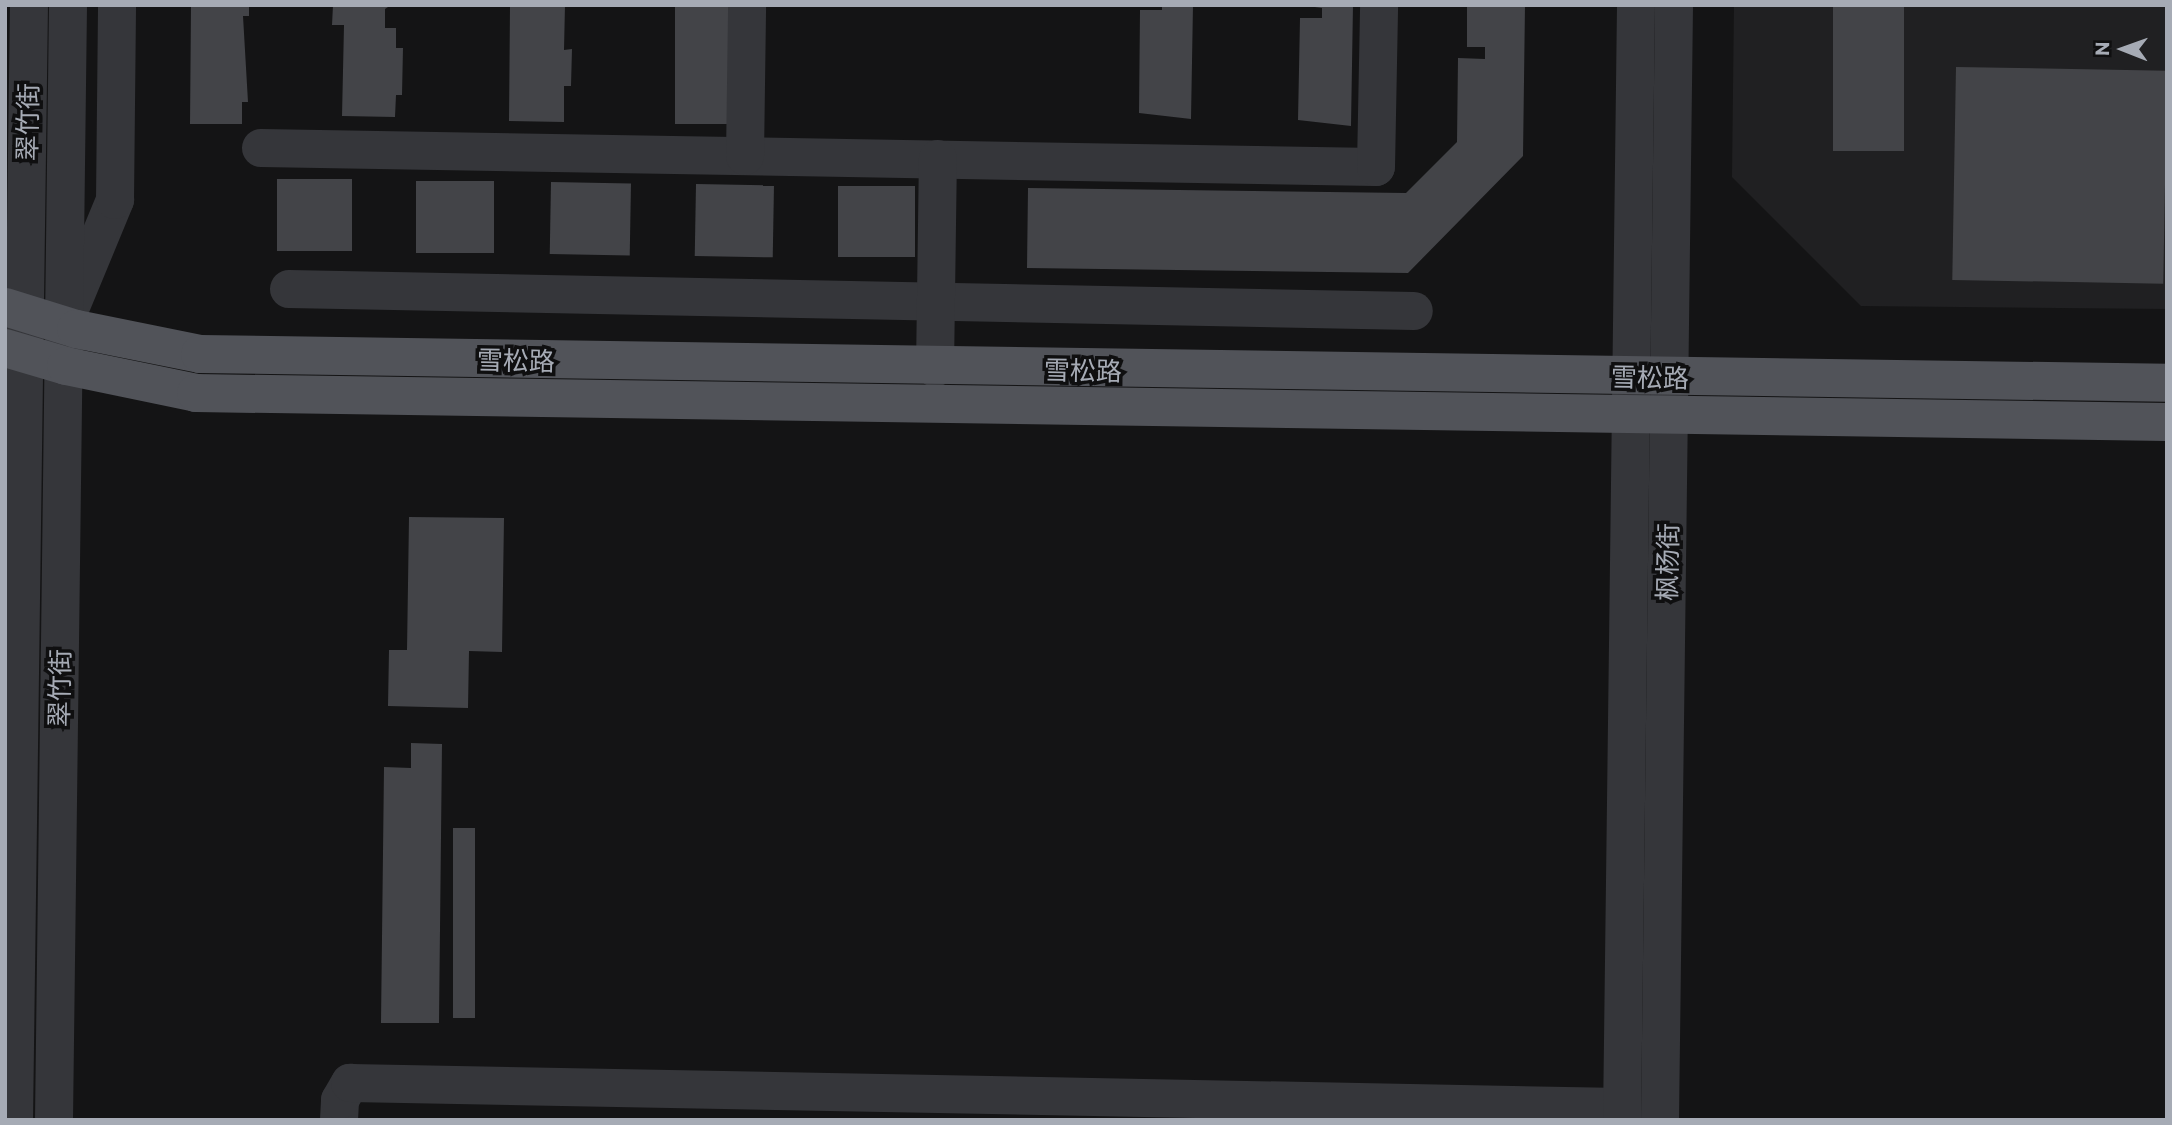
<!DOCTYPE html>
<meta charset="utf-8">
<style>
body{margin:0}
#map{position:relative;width:2172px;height:1125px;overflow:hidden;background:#141415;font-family:Commissioner,"Noto Sans SC",sans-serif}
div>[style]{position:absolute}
.built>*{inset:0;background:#202022}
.building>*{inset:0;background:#434448;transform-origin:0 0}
.minor>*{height:38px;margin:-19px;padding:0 19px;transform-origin:19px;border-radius:19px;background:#35363a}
.major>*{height:38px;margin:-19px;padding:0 19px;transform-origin:19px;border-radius:19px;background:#515359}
span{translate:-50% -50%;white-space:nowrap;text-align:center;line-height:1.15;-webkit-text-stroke:7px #0f0f10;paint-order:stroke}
.street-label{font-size:26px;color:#a6abb5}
.frame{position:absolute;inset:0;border:7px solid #a6abb5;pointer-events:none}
.north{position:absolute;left:2088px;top:14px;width:70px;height:70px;-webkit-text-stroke:5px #0f0f10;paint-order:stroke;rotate:271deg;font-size:19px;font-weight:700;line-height:28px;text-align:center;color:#a6abb5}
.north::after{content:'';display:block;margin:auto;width:24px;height:32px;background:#a6abb5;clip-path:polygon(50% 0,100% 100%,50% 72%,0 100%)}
</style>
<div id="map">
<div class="built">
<i style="clip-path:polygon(1734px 5px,2167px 5px,2167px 309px,1861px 306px,1732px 177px)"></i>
</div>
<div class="building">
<i style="clip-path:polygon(191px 5px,249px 5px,249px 16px,243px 16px,248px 102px,242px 102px,242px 124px,190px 124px)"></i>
<i style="clip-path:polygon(333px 5px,391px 5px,385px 9px,385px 28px,396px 28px,396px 48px,403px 48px,402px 95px,396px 95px,395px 117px,342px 116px,344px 25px,332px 25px)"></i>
<i style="clip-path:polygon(510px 5px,565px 5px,564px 50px,572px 49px,571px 86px,564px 86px,564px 122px,509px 121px)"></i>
<i style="left:675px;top:5px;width:54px;height:119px"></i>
<i style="clip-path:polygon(1162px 5px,1193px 5px,1191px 119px,1139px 113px,1140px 10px,1162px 10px)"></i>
<i style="clip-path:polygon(1300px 5px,1353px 5px,1351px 126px,1298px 120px,1300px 18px,1322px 18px,1322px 8px)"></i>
<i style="clip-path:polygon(1467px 5px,1525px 5px,1523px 156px,1408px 273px,1027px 268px,1028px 188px,1406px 193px,1457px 142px,1458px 58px,1485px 59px,1485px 47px,1467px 47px)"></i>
<i style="left:1833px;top:5px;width:71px;height:146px"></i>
<i style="left:1956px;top:67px;width:211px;height:213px;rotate:1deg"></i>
<i style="left:277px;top:179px;width:75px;height:72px"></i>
<i style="left:416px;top:181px;width:78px;height:72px"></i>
<i style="left:551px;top:182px;width:80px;height:72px;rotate:1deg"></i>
<i style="left:696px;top:184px;width:78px;height:72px;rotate:1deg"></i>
<i style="left:838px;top:186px;width:77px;height:71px"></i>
<i style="clip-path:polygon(409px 517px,504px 518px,502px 652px,469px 651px,468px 708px,388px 706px,389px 650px,407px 650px)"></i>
<i style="clip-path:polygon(411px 743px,442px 744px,439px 1023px,381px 1023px,384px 767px,411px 768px)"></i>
<i style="left:453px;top:828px;width:22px;height:190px"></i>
</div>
<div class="minor">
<i style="left:261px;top:148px;width:1115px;rotate:0.98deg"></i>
<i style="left:1376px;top:167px;width:162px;rotate:-88.9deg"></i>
<i style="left:745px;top:156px;width:151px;rotate:-89.2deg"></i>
<i style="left:289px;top:289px;width:1125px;rotate:1.12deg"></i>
<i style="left:72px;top:304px;width:113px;rotate:-67.5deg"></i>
<i style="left:115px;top:200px;width:195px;rotate:-89.4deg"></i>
<i style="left:935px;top:368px;width:209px;rotate:-89.2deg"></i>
<i style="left:14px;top:1120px;width:1115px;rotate:-89.23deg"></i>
<i style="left:54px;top:1120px;width:1115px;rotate:-89.28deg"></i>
<i style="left:339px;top:1120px;width:20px;rotate:-87deg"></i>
<i style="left:340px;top:1100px;width:20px;rotate:-60deg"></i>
<i style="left:350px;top:1083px;width:1272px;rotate:1.08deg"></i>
<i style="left:1622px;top:1120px;width:1115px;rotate:-89.28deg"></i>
<i style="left:1660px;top:1120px;width:1115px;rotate:-89.28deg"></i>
</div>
<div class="major">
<i style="left:5px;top:307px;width:74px;rotate:17.2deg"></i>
<i style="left:76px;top:329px;width:126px;rotate:11.4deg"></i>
<i style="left:200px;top:354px;width:1967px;rotate:0.84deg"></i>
<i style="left:5px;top:348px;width:64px;rotate:16.4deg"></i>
<i style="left:66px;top:366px;width:133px;rotate:11.7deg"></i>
<i style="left:196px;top:393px;width:1971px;rotate:0.84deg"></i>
</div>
<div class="street-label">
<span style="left:27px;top:122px;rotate:-89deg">翠竹街</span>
<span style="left:516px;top:360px;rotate:1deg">雪松路</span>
<span style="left:1083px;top:370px;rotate:1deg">雪松路</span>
<span style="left:1650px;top:377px;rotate:1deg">雪松路</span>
<span style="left:1667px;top:562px;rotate:-89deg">枫杨街</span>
<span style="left:59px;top:688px;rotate:-89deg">翠竹街</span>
</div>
<div class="frame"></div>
<div class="north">N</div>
</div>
